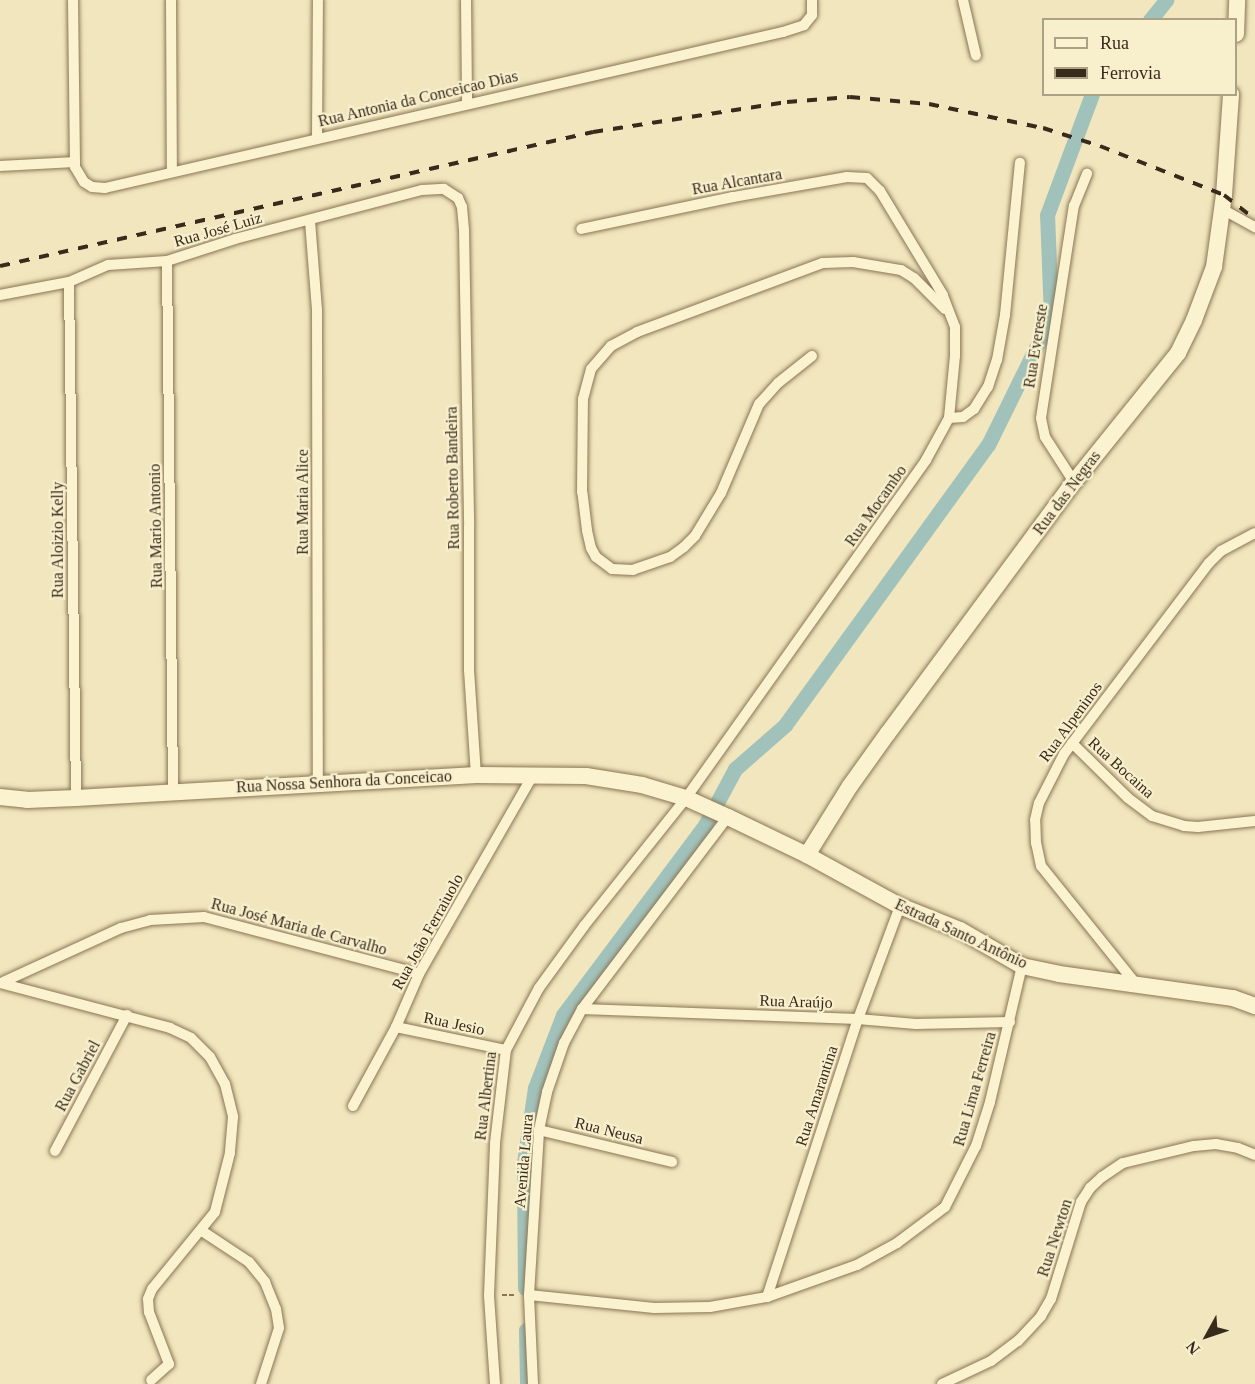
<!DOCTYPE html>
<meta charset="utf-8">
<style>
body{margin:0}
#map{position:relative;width:1255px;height:1384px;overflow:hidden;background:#f1e6bd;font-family:"Times New Roman",serif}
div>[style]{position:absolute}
.canal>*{height:15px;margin:-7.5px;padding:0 7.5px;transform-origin:7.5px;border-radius:7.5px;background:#a1c2bb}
.path>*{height:2px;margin-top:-1px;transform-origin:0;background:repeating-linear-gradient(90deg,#8a7555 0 4.5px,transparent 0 7.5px)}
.roads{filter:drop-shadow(0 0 2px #8a7555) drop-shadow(0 0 2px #8a7555)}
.street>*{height:10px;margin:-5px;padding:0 5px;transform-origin:5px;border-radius:5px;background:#fbf2d0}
.secondary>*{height:16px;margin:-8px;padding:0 8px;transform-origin:8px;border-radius:8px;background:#fbf2d0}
.rail>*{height:4px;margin-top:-2px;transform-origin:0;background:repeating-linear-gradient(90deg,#382b1b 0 10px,transparent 0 20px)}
span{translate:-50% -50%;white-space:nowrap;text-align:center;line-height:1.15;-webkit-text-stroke:4.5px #f8efcd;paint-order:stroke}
.street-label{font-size:16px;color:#382b1b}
.legend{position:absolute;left:1042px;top:18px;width:195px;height:78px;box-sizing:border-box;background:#f8efcd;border:2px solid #aba186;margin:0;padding:8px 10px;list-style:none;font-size:18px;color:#382b1b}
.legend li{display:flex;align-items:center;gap:12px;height:30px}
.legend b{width:30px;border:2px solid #aba186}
.north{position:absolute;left:1177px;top:1306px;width:60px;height:60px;-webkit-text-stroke:4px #f8efcd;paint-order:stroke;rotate:230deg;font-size:16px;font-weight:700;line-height:24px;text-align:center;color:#382b1b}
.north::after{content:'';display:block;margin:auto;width:21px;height:27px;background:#382b1b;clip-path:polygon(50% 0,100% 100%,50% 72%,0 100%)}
</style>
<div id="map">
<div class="canal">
<i style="left:1150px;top:20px;width:26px;rotate:-51deg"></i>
<i style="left:525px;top:1288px;width:125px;rotate:-90.5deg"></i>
<i style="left:524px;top:1163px;width:76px;rotate:-81.7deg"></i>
<i style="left:535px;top:1088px;width:78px;rotate:-69deg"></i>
<i style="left:563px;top:1015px;width:237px;rotate:-53.2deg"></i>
<i style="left:705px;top:825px;width:64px;rotate:-61.8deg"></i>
<i style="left:735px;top:769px;width:67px;rotate:-41.3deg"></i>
<i style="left:785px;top:725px;width:346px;rotate:-54.1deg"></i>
<i style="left:988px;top:445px;width:143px;rotate:-63.8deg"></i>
<i style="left:1051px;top:317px;width:102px;rotate:-92.2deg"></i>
<i style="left:1047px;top:215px;width:129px;rotate:-69.6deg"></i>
<i style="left:526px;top:1330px;width:54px;rotate:88.9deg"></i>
</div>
<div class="path">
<i style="left:502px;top:1295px;width:15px"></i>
</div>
<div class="roads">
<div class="street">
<i style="left:73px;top:0;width:167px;rotate:89.3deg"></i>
<i style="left:75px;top:167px;width:17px;rotate:59deg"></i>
<i style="left:84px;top:182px;width:9px;rotate:32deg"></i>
<i style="left:92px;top:187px;width:13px;rotate:4deg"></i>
<i style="left:105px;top:188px;width:696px;rotate:-12.96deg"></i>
<i style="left:783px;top:32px;width:22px;rotate:-18deg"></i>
<i style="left:804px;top:25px;width:13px;rotate:-51deg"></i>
<i style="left:812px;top:15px;width:15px;rotate:-90deg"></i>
<i style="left:171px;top:0;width:172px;rotate:89.7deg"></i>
<i style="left:466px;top:0;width:104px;rotate:89.4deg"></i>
<i style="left:963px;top:0;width:57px;rotate:76.9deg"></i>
<i style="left:317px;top:137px;width:137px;rotate:-89.6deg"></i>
<i style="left:0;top:166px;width:75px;rotate:-3.1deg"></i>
<i style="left:1222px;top:209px;width:38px;rotate:29deg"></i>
<i style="left:310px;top:221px;width:89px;rotate:85.5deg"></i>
<i style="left:317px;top:310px;width:473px;rotate:89.9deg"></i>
<i style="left:167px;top:261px;width:530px;rotate:89.35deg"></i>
<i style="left:69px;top:282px;width:516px;rotate:89.22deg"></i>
<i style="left:0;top:295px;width:70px;rotate:-10.7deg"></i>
<i style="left:69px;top:282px;width:43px;rotate:-23.6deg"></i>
<i style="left:108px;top:265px;width:59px;rotate:-3.9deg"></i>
<i style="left:167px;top:261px;width:71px;rotate:-17.9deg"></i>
<i style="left:235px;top:239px;width:193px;rotate:-14.7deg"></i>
<i style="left:422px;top:190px;width:22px;rotate:-3deg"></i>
<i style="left:444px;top:189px;width:17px;rotate:33deg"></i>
<i style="left:458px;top:198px;width:10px;rotate:66deg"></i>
<i style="left:462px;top:207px;width:23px;rotate:85deg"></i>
<i style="left:464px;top:230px;width:297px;rotate:89deg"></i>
<i style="left:469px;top:527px;width:143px;rotate:90deg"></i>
<i style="left:469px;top:670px;width:105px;rotate:86.2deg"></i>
<i style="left:812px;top:356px;width:43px;rotate:141.5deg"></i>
<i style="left:778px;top:383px;width:28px;rotate:132deg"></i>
<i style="left:759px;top:404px;width:97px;rotate:113.1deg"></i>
<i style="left:721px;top:493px;width:50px;rotate:121.2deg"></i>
<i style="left:695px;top:536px;width:16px;rotate:135deg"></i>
<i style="left:684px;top:547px;width:17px;rotate:144deg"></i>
<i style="left:670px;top:557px;width:39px;rotate:161deg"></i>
<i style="left:633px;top:570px;width:21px;rotate:-177deg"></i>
<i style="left:612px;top:569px;width:20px;rotate:-143deg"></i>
<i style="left:596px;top:557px;width:10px;rotate:-119deg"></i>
<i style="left:591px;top:548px;width:18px;rotate:-103deg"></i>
<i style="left:587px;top:530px;width:38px;rotate:-97deg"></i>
<i style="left:582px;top:492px;width:93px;rotate:-89.4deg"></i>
<i style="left:583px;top:399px;width:31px;rotate:-75deg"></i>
<i style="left:591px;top:369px;width:30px;rotate:-49deg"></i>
<i style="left:611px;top:346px;width:30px;rotate:-28deg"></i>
<i style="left:637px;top:332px;width:198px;rotate:-20.4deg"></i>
<i style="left:823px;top:263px;width:30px;rotate:-2deg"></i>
<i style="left:853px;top:262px;width:49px;rotate:9.5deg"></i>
<i style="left:901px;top:270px;width:15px;rotate:32deg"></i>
<i style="left:914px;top:278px;width:44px;rotate:45deg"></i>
<i style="left:949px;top:418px;width:14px;rotate:-4deg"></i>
<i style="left:963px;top:417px;width:14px;rotate:-36deg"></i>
<i style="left:974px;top:409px;width:26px;rotate:-58deg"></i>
<i style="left:988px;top:387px;width:28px;rotate:-72deg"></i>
<i style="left:997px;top:360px;width:46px;rotate:-79.9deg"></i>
<i style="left:1005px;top:315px;width:153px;rotate:-84.4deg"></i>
<i style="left:1074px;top:482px;width:54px;rotate:-122.8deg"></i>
<i style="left:1045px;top:437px;width:19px;rotate:-102deg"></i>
<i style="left:1041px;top:418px;width:215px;rotate:-81.2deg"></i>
<i style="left:1074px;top:206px;width:35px;rotate:-68deg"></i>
<i style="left:1072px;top:743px;width:78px;rotate:44.5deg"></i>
<i style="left:1128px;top:798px;width:30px;rotate:37deg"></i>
<i style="left:1152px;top:816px;width:34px;rotate:17deg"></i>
<i style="left:1184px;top:826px;width:14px;rotate:4deg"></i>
<i style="left:1198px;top:827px;width:57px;rotate:-6deg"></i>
<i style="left:3px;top:982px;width:130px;rotate:-24.6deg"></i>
<i style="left:121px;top:928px;width:30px;rotate:-15deg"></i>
<i style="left:150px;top:920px;width:54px;rotate:-3.2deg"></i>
<i style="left:204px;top:917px;width:222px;rotate:14.8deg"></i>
<i style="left:0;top:983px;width:176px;rotate:14.8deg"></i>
<i style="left:170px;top:1028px;width:23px;rotate:25deg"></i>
<i style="left:191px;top:1038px;width:27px;rotate:45deg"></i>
<i style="left:210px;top:1057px;width:31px;rotate:61deg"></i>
<i style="left:225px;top:1084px;width:34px;rotate:76deg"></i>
<i style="left:233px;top:1117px;width:36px;rotate:95deg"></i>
<i style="left:230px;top:1153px;width:61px;rotate:104.3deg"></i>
<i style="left:215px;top:1212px;width:99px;rotate:129.3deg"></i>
<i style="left:152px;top:1289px;width:11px;rotate:112deg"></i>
<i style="left:148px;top:1299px;width:13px;rotate:86deg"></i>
<i style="left:149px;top:1312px;width:56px;rotate:69deg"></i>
<i style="left:169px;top:1364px;width:24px;rotate:138deg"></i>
<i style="left:1136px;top:984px;width:151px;rotate:-128.8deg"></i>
<i style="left:1041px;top:866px;width:24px;rotate:-102deg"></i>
<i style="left:1036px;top:843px;width:23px;rotate:-92deg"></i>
<i style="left:1035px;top:820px;width:17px;rotate:-77deg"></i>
<i style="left:1039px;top:803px;width:55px;rotate:-63deg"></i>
<i style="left:1064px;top:754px;width:240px;rotate:-52.8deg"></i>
<i style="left:1209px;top:563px;width:17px;rotate:-45deg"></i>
<i style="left:1221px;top:551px;width:38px;rotate:-28deg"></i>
<i style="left:582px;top:1009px;width:276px;rotate:2.1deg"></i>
<i style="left:858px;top:1019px;width:58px;rotate:4.9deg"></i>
<i style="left:916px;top:1024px;width:94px;rotate:-1.2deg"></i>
<i style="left:396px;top:1027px;width:112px;rotate:11.8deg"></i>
<i style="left:353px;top:1106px;width:90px;rotate:-61.4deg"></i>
<i style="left:396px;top:1027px;width:58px;rotate:-66.5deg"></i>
<i style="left:419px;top:974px;width:229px;rotate:-60.2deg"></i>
<i style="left:539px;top:1130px;width:137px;rotate:13.5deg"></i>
<i style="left:55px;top:1151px;width:154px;rotate:-62.1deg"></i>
<i style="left:202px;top:1231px;width:56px;rotate:33.4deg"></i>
<i style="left:249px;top:1262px;width:26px;rotate:51deg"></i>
<i style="left:265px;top:1282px;width:29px;rotate:68deg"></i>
<i style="left:276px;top:1309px;width:19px;rotate:81deg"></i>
<i style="left:279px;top:1328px;width:59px;rotate:107.8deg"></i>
<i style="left:529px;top:1295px;width:126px;rotate:5.9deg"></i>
<i style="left:654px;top:1308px;width:56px;rotate:-1deg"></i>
<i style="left:710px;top:1307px;width:58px;rotate:-10deg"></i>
<i style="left:767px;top:1297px;width:96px;rotate:-19.6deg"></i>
<i style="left:857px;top:1265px;width:46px;rotate:-28.8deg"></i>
<i style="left:897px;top:1243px;width:60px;rotate:-36.9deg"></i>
<i style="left:945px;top:1207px;width:68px;rotate:-63.1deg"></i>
<i style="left:976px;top:1146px;width:46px;rotate:-72.3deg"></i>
<i style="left:990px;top:1102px;width:140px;rotate:-76.8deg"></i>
<i style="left:767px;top:1297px;width:293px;rotate:-71.9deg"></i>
<i style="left:858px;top:1019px;width:121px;rotate:-69.6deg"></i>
<i style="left:495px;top:1384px;width:89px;rotate:-93.9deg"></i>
<i style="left:489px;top:1295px;width:152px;rotate:-87.7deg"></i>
<i style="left:495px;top:1143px;width:94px;rotate:-83.3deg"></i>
<i style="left:506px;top:1050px;width:70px;rotate:-62deg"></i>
<i style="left:539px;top:988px;width:77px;rotate:-54deg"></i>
<i style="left:584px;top:926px;width:164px;rotate:-51.4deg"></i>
<i style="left:686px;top:798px;width:415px;rotate:-54.6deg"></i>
<i style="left:926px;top:460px;width:48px;rotate:-61.3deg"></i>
<i style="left:949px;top:418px;width:62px;rotate:-84.5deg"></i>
<i style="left:955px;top:356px;width:29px;rotate:-90deg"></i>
<i style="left:955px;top:327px;width:34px;rotate:-111deg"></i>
<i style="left:943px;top:295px;width:122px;rotate:-121.2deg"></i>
<i style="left:880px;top:191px;width:18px;rotate:-135deg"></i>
<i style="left:867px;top:178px;width:20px;rotate:-177deg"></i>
<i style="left:847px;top:177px;width:116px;rotate:170deg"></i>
<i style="left:733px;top:197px;width:155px;rotate:168.1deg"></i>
<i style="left:533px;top:1384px;width:89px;rotate:-92.6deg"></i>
<i style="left:529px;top:1295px;width:165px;rotate:-86.5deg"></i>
<i style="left:539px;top:1130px;width:39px;rotate:-78deg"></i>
<i style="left:547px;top:1092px;width:52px;rotate:-70.9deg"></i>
<i style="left:564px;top:1043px;width:38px;rotate:-62deg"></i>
<i style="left:582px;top:1009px;width:241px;rotate:-52.8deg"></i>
<i style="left:942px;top:1384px;width:54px;rotate:-25.1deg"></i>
<i style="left:991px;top:1361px;width:34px;rotate:-37deg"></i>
<i style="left:1018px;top:1341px;width:34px;rotate:-47deg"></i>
<i style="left:1041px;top:1316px;width:20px;rotate:-60deg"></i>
<i style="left:1051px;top:1299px;width:102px;rotate:-72.8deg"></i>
<i style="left:1081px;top:1202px;width:17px;rotate:-57deg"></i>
<i style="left:1090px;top:1188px;width:16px;rotate:-43deg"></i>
<i style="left:1102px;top:1177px;width:25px;rotate:-34deg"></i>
<i style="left:1123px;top:1163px;width:73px;rotate:-13.5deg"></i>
<i style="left:1194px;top:1146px;width:22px;rotate:-5deg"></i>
<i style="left:1216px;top:1144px;width:22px;rotate:10deg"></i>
<i style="left:1238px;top:1148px;width:18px;rotate:22deg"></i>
</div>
<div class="secondary">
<i style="left:1236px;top:34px;width:34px;rotate:-88deg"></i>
<i style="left:0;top:797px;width:27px;rotate:6deg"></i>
<i style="left:27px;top:800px;width:49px;rotate:-2.3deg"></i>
<i style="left:76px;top:798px;width:401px;rotate:-3.3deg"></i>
<i style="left:476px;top:775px;width:110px;rotate:0.5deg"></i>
<i style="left:586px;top:776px;width:57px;rotate:9.1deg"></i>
<i style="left:642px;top:785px;width:46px;rotate:16.5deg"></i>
<i style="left:686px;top:798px;width:46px;rotate:24.3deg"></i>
<i style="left:728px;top:817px;width:88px;rotate:25.7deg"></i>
<i style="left:807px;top:855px;width:106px;rotate:28.7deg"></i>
<i style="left:900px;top:906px;width:65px;rotate:21.8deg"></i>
<i style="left:960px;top:930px;width:72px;rotate:30.1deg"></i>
<i style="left:1022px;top:966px;width:38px;rotate:12deg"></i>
<i style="left:1059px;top:974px;width:176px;rotate:7.9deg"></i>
<i style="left:1233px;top:998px;width:23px;rotate:20deg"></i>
<i style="left:807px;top:855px;width:81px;rotate:-58.1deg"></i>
<i style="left:850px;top:786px;width:65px;rotate:-54.4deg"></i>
<i style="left:888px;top:733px;width:312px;rotate:-53.5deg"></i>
<i style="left:1074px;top:482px;width:166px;rotate:-51.1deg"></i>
<i style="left:1178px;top:353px;width:37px;rotate:-64deg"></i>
<i style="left:1194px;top:320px;width:57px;rotate:-69.3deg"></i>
<i style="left:1214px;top:267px;width:73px;rotate:-82.1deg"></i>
<i style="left:1224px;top:195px;width:101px;rotate:-86deg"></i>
</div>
</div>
<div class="rail">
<i style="left:0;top:266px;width:608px;rotate:-12.73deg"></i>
<i style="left:593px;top:132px;width:196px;rotate:-8.8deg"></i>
<i style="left:787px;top:102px;width:63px;rotate:-4.5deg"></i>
<i style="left:850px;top:97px;width:79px;rotate:5.1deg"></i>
<i style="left:929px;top:104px;width:116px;rotate:11.9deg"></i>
<i style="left:1043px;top:128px;width:60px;rotate:17.5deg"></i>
<i style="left:1100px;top:146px;width:133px;rotate:21.6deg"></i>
<i style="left:1224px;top:195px;width:39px;rotate:38deg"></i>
</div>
<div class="street-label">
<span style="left:418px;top:99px;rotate:-13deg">Rua Antonia da Conceicao Dias</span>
<span style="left:737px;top:182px;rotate:-10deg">Rua Alcantara</span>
<span style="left:218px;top:230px;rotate:-16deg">Rua José Luiz</span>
<span style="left:1036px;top:346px;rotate:-81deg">Rua Evereste</span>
<span style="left:453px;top:478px;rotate:-91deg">Rua Roberto Bandeira</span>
<span style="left:1067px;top:493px;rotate:-53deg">Rua das Negras</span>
<span style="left:303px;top:502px;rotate:-90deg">Rua Maria Alice</span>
<span style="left:876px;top:506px;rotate:-55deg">Rua Mocambo</span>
<span style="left:156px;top:526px;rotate:-91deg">Rua Mario Antonio</span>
<span style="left:58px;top:540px;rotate:-90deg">Rua Aloizio Kelly</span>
<span style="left:1071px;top:722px;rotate:-54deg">Rua Alpeninos</span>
<span style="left:1121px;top:768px;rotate:42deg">Rua Bocaina</span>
<span style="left:344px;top:782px;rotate:-3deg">Rua Nossa Senhora da Conceicao</span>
<span style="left:299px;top:927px;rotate:15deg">Rua José Maria de Carvalho</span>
<span style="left:428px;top:932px;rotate:-61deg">Rua João Ferraiuolo</span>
<span style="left:961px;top:934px;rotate:25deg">Estrada Santo Antônio</span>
<span style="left:796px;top:1002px;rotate:2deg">Rua Araújo</span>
<span style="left:454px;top:1024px;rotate:12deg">Rua Jesio</span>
<span style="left:78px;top:1076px;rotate:-62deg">Rua Gabriel</span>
<span style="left:975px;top:1089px;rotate:-74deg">Rua Lima Ferreira</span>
<span style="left:486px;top:1096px;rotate:-83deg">Rua Albertina</span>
<span style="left:817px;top:1096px;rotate:-72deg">Rua Amarantina</span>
<span style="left:609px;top:1131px;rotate:14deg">Rua Neusa</span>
<span style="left:524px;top:1161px;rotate:-85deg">Avenida Laura</span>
<span style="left:1055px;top:1238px;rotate:-72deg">Rua Newton</span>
</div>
<ul class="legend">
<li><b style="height:8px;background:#fbf2d0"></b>Rua</li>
<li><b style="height:8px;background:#382b1b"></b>Ferrovia</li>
</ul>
<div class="north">N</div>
</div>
